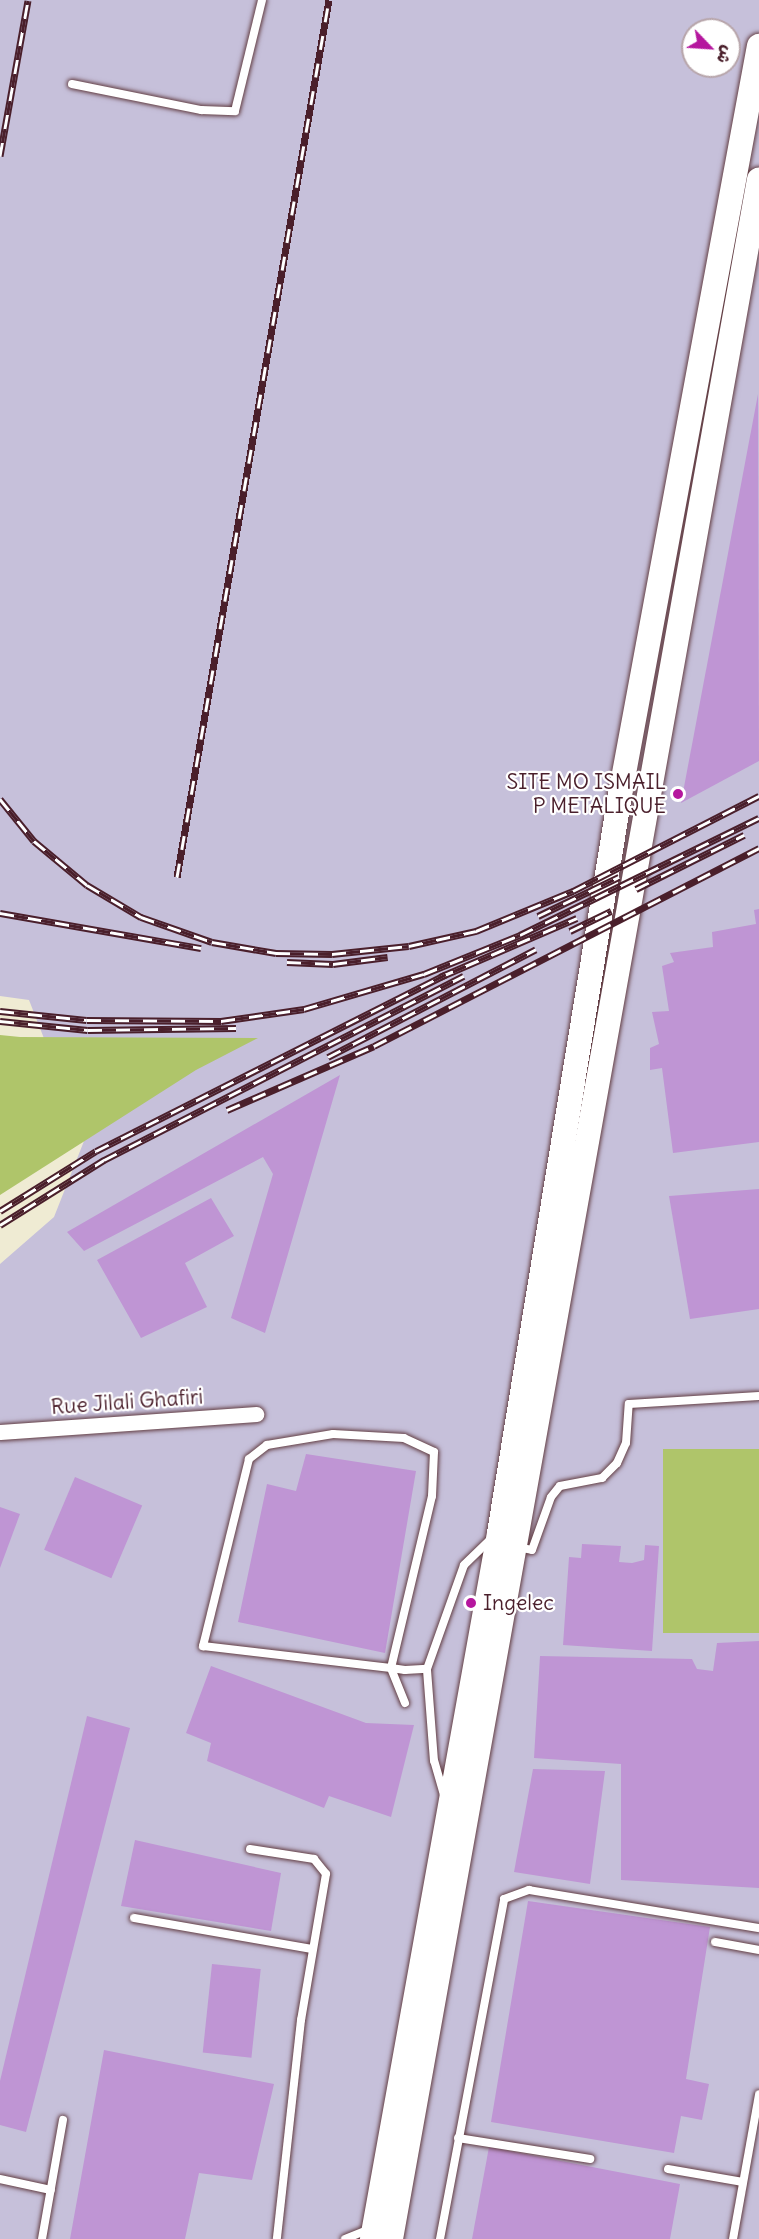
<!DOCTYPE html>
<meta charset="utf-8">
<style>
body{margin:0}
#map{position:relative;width:759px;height:2239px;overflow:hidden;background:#efebd3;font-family:Delius,"Playpen Sans Arabic",sans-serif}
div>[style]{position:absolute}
.industrial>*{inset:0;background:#c6c0da}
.green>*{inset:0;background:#afc56a;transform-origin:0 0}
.building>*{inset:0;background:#bf95d4;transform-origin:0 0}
.roads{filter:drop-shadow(0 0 2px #633e44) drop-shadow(0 0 2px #633e44)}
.service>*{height:8px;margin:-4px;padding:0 4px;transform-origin:4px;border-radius:4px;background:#fff}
.minor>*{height:15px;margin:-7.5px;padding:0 7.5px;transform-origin:7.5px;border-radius:7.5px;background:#fff}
.primary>*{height:24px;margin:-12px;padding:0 12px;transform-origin:12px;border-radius:12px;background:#fff}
.rail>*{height:7px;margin-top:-3.5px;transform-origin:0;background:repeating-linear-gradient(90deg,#fff 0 14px,#4a1f2b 0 28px);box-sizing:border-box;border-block:2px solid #4a1f2b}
.dots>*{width:16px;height:16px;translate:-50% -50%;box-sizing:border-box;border:3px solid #fff;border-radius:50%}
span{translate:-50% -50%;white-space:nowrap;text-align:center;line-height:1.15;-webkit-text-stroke:4.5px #fff;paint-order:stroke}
.poi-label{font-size:21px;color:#4a1f2b}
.right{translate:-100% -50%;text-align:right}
.left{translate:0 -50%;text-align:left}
.street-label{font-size:21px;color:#4a1f2b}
.north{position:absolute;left:681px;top:18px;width:60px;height:60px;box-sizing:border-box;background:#fff;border:2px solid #b7a5aa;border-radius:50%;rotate:115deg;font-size:16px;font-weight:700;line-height:24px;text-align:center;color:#4a1f2b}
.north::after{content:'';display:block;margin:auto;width:21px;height:27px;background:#b5179e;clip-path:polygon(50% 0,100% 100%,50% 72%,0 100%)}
</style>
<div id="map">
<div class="industrial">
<i style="clip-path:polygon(evenodd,0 0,759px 0,759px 2239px,0 2239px,0 1264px,54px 1217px,84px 1141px,29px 1000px,0 996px,0 0,693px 30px,729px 30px,729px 66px,693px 66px,693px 30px)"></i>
</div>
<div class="green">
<i style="clip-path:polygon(0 1035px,20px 1037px,258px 1038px,196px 1070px,0 1195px)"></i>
<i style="left:759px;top:1449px;width:184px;height:96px;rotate:90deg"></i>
</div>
<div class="building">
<i style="clip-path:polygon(758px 394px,759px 761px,681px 803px)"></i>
<i style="clip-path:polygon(759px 909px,759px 1142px,673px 1153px,662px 1068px,650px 1070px,650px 1048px,659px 1044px,652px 1012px,669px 1011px,662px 966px,674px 962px,670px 953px,713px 947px,712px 932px,756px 924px,754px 910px)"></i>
<i style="clip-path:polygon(340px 1075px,265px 1333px,231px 1318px,273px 1174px,263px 1157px,84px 1251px,67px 1232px)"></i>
<i style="clip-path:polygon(759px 1189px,759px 1309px,690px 1319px,669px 1196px)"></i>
<i style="clip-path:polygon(211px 1198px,234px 1236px,185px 1263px,207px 1307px,141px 1338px,97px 1260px)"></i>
<i style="clip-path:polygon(306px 1454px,416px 1471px,385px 1653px,238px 1622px,267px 1484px,296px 1491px)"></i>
<i style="left:75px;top:1477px;width:73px;height:79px;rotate:23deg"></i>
<i style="clip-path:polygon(0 1507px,20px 1514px,0 1568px)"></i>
<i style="clip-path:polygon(582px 1544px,621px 1546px,619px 1562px,632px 1563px,644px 1560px,645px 1545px,659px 1546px,652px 1651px,563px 1645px,569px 1557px,581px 1558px)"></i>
<i style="clip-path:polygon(759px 1641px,759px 1888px,621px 1880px,621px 1764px,534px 1758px,540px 1656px,692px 1659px,697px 1669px,713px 1671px,717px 1643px)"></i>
<i style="clip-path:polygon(211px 1666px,366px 1723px,414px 1725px,391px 1817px,329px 1796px,324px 1808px,207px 1761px,211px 1743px,186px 1733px)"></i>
<i style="clip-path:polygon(87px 1716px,130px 1728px,26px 2132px,0 2125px,0 2081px)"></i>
<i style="clip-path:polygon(533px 1769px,605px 1771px,590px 1884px,514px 1872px)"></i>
<i style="clip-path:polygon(135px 1840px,281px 1873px,271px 1931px,121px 1906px)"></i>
<i style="clip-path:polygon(528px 1901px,710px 1927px,686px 2079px,709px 2084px,702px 2120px,681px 2116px,674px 2153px,491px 2122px)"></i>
<i style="left:212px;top:1964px;width:49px;height:89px;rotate:6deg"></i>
<i style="clip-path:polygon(104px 2050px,274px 2084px,252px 2180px,199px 2173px,185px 2239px,70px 2239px)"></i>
<i style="clip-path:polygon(489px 2147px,680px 2184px,670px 2239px,472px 2239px)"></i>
</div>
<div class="roads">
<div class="service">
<i style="left:72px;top:84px;width:132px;rotate:11.4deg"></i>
<i style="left:201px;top:110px;width:34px;rotate:2deg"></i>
<i style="left:235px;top:111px;width:114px;rotate:-76.3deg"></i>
<i style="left:517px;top:1547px;width:15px;rotate:11deg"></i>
<i style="left:532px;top:1550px;width:56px;rotate:-70.3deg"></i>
<i style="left:551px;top:1497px;width:14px;rotate:-51deg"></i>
<i style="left:560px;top:1486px;width:43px;rotate:-10.8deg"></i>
<i style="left:602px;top:1478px;width:21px;rotate:-45deg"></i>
<i style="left:617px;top:1463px;width:22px;rotate:-66deg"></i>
<i style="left:626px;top:1443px;width:39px;rotate:-86deg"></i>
<i style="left:629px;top:1404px;width:130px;rotate:-3.5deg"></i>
<i style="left:405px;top:1703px;width:38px;rotate:-112deg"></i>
<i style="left:391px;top:1668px;width:177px;rotate:-76.6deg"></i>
<i style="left:432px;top:1496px;width:44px;rotate:-87.4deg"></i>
<i style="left:434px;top:1452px;width:33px;rotate:-155deg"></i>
<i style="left:404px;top:1438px;width:71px;rotate:-176.8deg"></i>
<i style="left:333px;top:1434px;width:67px;rotate:170.5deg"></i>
<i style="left:267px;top:1445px;width:23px;rotate:142deg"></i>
<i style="left:249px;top:1459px;width:193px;rotate:103.8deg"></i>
<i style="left:203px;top:1646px;width:189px;rotate:6.7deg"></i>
<i style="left:391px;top:1668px;width:14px;rotate:8deg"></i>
<i style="left:405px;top:1670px;width:22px;rotate:-3deg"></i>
<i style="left:444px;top:1795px;width:35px;rotate:-106deg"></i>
<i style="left:434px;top:1761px;width:92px;rotate:-94.4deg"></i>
<i style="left:427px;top:1669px;width:110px;rotate:-70.4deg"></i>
<i style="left:464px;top:1565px;width:40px;rotate:-44deg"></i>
<i style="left:250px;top:1849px;width:65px;rotate:8.9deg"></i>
<i style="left:314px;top:1859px;width:19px;rotate:51deg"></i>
<i style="left:326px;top:1874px;width:148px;rotate:99.7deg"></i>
<i style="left:301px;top:2020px;width:220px;rotate:96.3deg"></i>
<i style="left:134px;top:1918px;width:181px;rotate:9.9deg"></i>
<i style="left:715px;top:1942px;width:45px;rotate:10.3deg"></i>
<i style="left:458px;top:2138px;width:134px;rotate:9deg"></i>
<i style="left:668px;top:2169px;width:76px;rotate:9.8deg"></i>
<i style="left:0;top:2179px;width:52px;rotate:12.2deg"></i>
<i style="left:42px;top:2239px;width:121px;rotate:-80deg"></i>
<i style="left:345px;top:2239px;width:27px;rotate:-22deg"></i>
<i style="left:440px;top:2239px;width:346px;rotate:-79.3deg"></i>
<i style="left:504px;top:1899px;width:27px;rotate:-20deg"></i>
<i style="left:529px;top:1890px;width:233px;rotate:9.4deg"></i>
<i style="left:733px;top:2239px;width:147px;rotate:-79.8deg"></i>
</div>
<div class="minor">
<i style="left:0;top:1432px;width:257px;rotate:-4deg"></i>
</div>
<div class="primary">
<i style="left:372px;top:2239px;width:717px;rotate:-79.8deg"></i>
<i style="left:499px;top:1533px;width:748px;rotate:-80.69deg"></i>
<i style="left:620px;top:795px;width:762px;rotate:-79.49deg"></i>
<i style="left:391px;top:2239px;width:2092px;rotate:-79.87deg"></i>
</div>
</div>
<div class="rail">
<i style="left:0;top:156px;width:158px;rotate:-79.8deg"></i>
<i style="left:0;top:799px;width:54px;rotate:51deg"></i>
<i style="left:34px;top:841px;width:69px;rotate:39.7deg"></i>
<i style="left:87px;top:885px;width:63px;rotate:30.7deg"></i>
<i style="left:141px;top:917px;width:75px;rotate:19.4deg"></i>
<i style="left:212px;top:942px;width:65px;rotate:9.8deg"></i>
<i style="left:276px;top:953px;width:56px;rotate:1deg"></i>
<i style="left:332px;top:954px;width:77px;rotate:-5.9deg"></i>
<i style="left:409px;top:946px;width:69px;rotate:-12.6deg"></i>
<i style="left:476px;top:931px;width:105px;rotate:-22.4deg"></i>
<i style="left:573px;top:891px;width:209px;rotate:-27.1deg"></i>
<i style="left:177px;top:877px;width:890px;rotate:-80.17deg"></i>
<i style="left:636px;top:889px;width:121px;rotate:-26.6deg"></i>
<i style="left:0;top:913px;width:204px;rotate:9.9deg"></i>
<i style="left:538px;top:916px;width:90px;rotate:-25.7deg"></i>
<i style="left:570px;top:931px;width:46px;rotate:-26deg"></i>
<i style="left:287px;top:962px;width:46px;rotate:2.5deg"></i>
<i style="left:333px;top:964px;width:55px;rotate:-7.3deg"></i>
<i style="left:440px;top:977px;width:149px;rotate:-23.3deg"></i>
<i style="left:0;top:1011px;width:87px;rotate:5.9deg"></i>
<i style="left:87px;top:1020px;width:134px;rotate:0.4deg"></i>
<i style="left:221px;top:1021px;width:84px;rotate:-8.2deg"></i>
<i style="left:304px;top:1009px;width:125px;rotate:-16.3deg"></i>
<i style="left:424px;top:974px;width:104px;rotate:-22.1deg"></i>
<i style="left:520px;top:935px;width:266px;rotate:-26.1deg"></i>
<i style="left:0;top:1021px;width:88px;rotate:5.8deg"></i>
<i style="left:88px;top:1030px;width:148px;rotate:-0.8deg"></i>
<i style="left:328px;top:1057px;width:234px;rotate:-27.4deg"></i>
<i style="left:227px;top:1110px;width:160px;rotate:-23.5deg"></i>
<i style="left:374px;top:1046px;width:433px;rotate:-27.2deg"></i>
<i style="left:0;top:1211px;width:113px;rotate:-32deg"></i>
<i style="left:96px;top:1151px;width:392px;rotate:-26.8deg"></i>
<i style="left:0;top:1225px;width:123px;rotate:-32deg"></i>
<i style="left:104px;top:1160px;width:404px;rotate:-27.1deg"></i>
</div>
<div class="dots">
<i style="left:678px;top:794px;background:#b5179e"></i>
<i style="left:471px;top:1603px;background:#b5179e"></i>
</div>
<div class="poi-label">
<span class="right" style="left:666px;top:794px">SITE MO ISMAIL<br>P METALIQUE</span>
<span class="left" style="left:483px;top:1603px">Ingelec</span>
</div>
<div class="street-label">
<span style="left:127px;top:1402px;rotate:-4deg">Rue Jilali Ghafiri</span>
</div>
<div class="north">ش</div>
</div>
